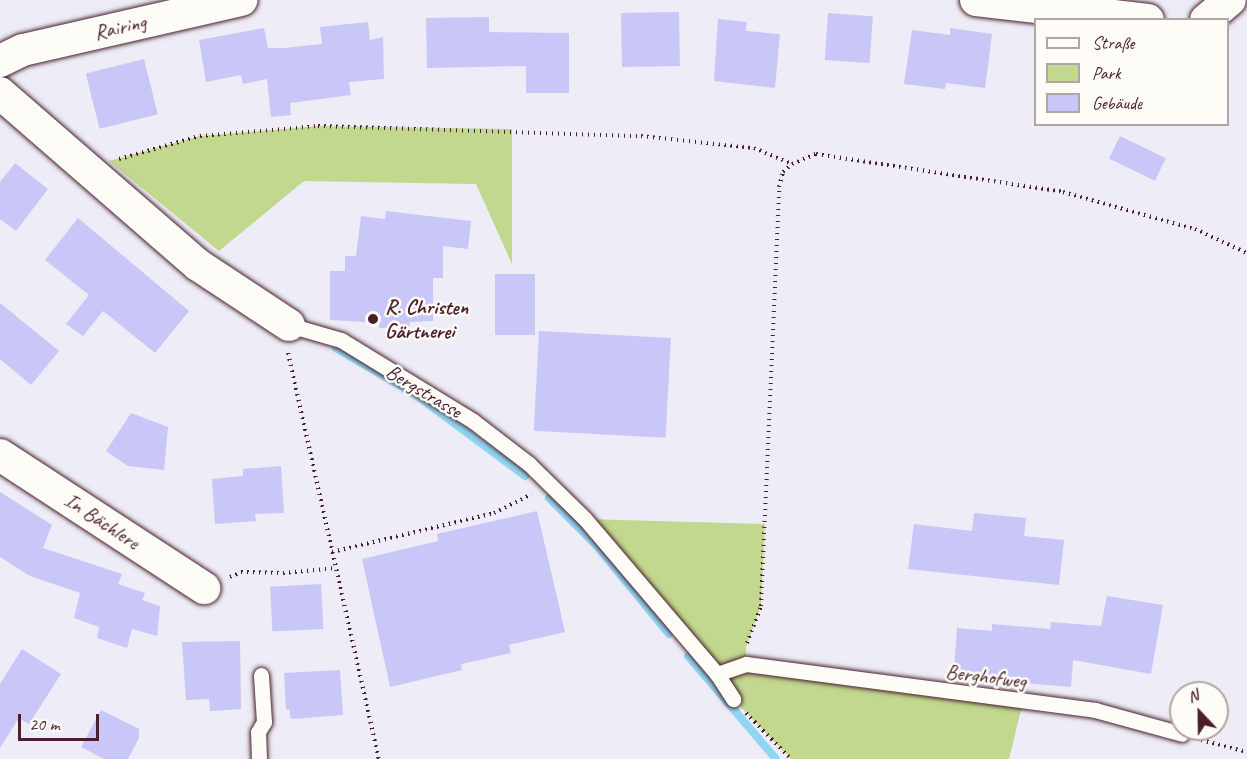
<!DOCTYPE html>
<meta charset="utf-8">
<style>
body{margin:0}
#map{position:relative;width:1247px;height:759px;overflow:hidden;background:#edecf7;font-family:Caveat,sans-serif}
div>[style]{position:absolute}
.green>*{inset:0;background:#c1d88e}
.stream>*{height:8px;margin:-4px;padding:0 4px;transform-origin:4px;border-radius:4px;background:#90d5f2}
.building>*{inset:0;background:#c9c6f8;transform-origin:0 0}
.path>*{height:4px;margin-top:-2px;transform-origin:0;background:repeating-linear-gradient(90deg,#4a1f2b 0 1.5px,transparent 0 6px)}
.roads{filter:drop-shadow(0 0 2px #4a1f2b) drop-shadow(0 0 2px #4a1f2b)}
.service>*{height:15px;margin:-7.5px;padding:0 7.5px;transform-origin:7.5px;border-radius:7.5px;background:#fdfcf7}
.minor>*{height:32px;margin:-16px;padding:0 16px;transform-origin:16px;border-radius:16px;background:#fdfcf7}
.dots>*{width:16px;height:16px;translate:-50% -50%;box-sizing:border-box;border:3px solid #fdfcf7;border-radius:50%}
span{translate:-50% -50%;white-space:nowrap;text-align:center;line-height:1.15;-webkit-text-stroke:5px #fdfcf7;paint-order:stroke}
.street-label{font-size:21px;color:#4a1f2b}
.poi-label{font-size:21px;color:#4a1f2b;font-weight:700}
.left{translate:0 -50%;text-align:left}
.legend{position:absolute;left:1034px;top:18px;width:195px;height:108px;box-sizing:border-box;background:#fdfcf7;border:2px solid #b5a4a5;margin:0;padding:8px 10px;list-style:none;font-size:18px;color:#4a1f2b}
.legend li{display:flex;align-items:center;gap:12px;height:30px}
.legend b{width:30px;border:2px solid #b5a4a5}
.north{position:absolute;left:1169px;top:681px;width:60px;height:60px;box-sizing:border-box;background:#fdfcf7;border:2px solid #b5a4a5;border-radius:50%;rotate:338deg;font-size:16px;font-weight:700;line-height:24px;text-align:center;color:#4a1f2b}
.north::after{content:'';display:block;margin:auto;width:21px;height:27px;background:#4a1f2b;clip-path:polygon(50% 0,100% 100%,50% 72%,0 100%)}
.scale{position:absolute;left:18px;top:714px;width:81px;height:27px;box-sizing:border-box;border:3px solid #4a1f2b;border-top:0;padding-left:8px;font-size:18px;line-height:21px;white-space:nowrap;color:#4a1f2b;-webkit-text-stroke:4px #fdfcf7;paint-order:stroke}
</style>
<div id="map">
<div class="green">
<i style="clip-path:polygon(318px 126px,512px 129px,512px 264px,476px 184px,304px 181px,219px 251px,109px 161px,200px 136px)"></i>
<i style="clip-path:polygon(585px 519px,765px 524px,761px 606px,746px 647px,746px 664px,1023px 702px,1009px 759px,791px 759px,733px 699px)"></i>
</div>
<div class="stream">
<i style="left:336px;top:348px;width:93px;rotate:30.4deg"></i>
<i style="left:416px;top:395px;width:136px;rotate:36.6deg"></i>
<i style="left:549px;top:498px;width:66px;rotate:45deg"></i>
<i style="left:596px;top:545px;width:115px;rotate:50.6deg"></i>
<i style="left:688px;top:656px;width:135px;rotate:49.5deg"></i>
</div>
<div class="building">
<i style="left:679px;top:12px;width:54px;height:58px;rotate:89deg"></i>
<i style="left:828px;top:13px;width:45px;height:47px;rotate:4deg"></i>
<i style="clip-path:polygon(489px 17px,489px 32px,569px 33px,569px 93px,526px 93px,526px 66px,427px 68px,426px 18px)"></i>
<i style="clip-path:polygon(718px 19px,747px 22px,746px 31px,780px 34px,775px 88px,714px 81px)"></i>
<i style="clip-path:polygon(368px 22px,370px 40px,383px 37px,384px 79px,349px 82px,351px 95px,290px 103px,291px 115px,271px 117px,267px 79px,243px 84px,241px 75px,206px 82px,199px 40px,264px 28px,268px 48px,284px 48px,322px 44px,320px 27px)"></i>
<i style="clip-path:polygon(950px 28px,992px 34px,985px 88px,946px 83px,945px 89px,904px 84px,912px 30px,950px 35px)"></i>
<i style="left:144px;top:59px;width:57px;height:60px;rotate:76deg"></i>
<i style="left:1120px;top:136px;width:51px;height:25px;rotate:26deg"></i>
<i style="clip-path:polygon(15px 163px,48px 189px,16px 231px,0 219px,0 182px)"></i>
<i style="clip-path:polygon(386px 211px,471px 221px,468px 249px,443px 246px,443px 278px,433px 278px,433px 321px,410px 322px,409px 328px,379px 328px,379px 323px,330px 320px,330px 271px,345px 271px,345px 256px,356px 256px,361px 216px,385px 219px)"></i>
<i style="clip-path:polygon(78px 218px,189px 311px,155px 353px,103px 311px,83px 336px,66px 324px,89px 295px,45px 260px)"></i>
<i style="left:495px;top:274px;width:40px;height:61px"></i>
<i style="clip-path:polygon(0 303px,59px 351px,31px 385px,0 359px)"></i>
<i style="left:539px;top:331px;width:132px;height:100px;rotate:3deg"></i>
<i style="clip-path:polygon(131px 413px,168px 427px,164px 470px,128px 466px,106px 451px)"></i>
<i style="clip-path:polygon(281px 466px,284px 513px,255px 514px,256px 521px,215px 524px,212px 479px,243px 476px,243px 469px)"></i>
<i style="clip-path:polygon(0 492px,52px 525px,43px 548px,122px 574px,118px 584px,145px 593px,142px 600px,160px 606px,157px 636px,132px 629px,127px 648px,97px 638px,99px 627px,74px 618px,80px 593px,30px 576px,0 557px)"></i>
<i style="clip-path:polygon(537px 511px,565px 632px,509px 645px,511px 653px,461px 664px,462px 670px,390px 687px,362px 559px,438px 541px,437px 534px)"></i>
<i style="clip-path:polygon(974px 513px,1026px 518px,1024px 536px,1064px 540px,1059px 585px,908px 569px,914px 524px,972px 531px)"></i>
<i style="left:321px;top:584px;width:45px;height:51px;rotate:87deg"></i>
<i style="clip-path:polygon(1107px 596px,1163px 605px,1151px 674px,1073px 660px,1071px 687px,987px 680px,988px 674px,954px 671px,957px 628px,992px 631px,992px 624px,1050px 629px,1051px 622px,1101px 626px)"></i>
<i style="clip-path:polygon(240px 641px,241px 709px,210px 711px,209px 699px,186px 700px,182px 642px)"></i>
<i style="clip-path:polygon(22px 649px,61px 674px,29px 724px,19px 718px,0 748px,0 684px)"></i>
<i style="clip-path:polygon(340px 670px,343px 715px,291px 719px,289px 709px,286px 710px,284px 673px)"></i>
<i style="clip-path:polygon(101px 710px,139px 729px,139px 738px,128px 759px,104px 759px,81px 747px)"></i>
</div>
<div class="path">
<i style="left:119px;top:159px;width:84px;rotate:-15.9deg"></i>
<i style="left:200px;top:136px;width:118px;rotate:-4.8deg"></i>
<i style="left:318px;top:126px;width:323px;rotate:1.8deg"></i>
<i style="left:641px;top:136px;width:114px;rotate:6.1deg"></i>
<i style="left:754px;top:148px;width:41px;rotate:22.8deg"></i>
<i style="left:288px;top:353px;width:416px;rotate:77.4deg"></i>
<i style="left:332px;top:552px;width:167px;rotate:-13.5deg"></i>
<i style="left:494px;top:513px;width:42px;rotate:-26.6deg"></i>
<i style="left:230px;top:577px;width:12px;rotate:-24deg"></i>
<i style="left:241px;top:572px;width:42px;rotate:1.4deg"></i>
<i style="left:283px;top:573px;width:53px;rotate:-5.4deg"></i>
<i style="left:747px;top:643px;width:40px;rotate:-69deg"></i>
<i style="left:761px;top:606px;width:419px;rotate:-87.5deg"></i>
<i style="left:779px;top:187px;width:16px;rotate:-75deg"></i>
<i style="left:783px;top:172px;width:12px;rotate:-42deg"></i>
<i style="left:792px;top:164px;width:26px;rotate:-23deg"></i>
<i style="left:816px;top:154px;width:250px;rotate:8.7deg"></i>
<i style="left:1063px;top:192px;width:137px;rotate:15.7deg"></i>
<i style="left:1195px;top:229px;width:57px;rotate:24.8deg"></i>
<i style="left:746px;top:713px;width:64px;rotate:45.6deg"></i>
<i style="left:1201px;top:740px;width:48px;rotate:14.6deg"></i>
</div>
<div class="roads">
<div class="service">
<i style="left:289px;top:325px;width:54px;rotate:16.1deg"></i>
<i style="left:341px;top:340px;width:155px;rotate:31.5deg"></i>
<i style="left:473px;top:421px;width:71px;rotate:37.5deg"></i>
<i style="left:529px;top:464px;width:78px;rotate:44.5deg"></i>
<i style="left:585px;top:519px;width:204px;rotate:49.6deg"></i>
<i style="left:717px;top:674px;width:30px;rotate:57deg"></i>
<i style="left:717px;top:674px;width:31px;rotate:-19deg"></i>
<i style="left:746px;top:664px;width:352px;rotate:7.5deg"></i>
<i style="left:1095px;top:710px;width:90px;rotate:15.4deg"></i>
<i style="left:259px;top:759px;width:27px;rotate:-92deg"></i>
<i style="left:258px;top:732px;width:12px;rotate:-59deg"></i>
<i style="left:264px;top:722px;width:47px;rotate:-93.7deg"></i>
</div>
<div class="minor">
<i style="left:976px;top:0;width:173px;rotate:6.6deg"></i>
<i style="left:1206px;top:20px;width:31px;rotate:-40deg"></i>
<i style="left:0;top:61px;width:25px;rotate:-26deg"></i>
<i style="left:23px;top:50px;width:224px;rotate:-12.9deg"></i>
<i style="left:0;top:93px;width:262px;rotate:41deg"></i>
<i style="left:198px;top:265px;width:109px;rotate:33.4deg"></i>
<i style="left:0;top:455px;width:244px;rotate:33.1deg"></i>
</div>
</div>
<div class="dots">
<i style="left:373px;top:319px;background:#4a1f2b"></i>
</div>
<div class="street-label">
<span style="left:120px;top:27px;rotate:-13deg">Rairing</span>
<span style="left:424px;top:391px;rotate:31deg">Bergstrasse</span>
<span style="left:102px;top:521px;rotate:33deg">In Bächlere</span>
<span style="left:986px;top:676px;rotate:7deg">Berghofweg</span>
</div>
<div class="poi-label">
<span class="left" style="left:385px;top:319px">R. Christen<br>Gärtnerei</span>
</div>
<ul class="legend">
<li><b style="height:8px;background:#fdfcf7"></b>Straße</li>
<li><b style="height:16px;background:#c1d88e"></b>Park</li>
<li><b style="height:16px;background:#c9c6f8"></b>Gebäude</li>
</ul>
<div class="north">N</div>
<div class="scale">20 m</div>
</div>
